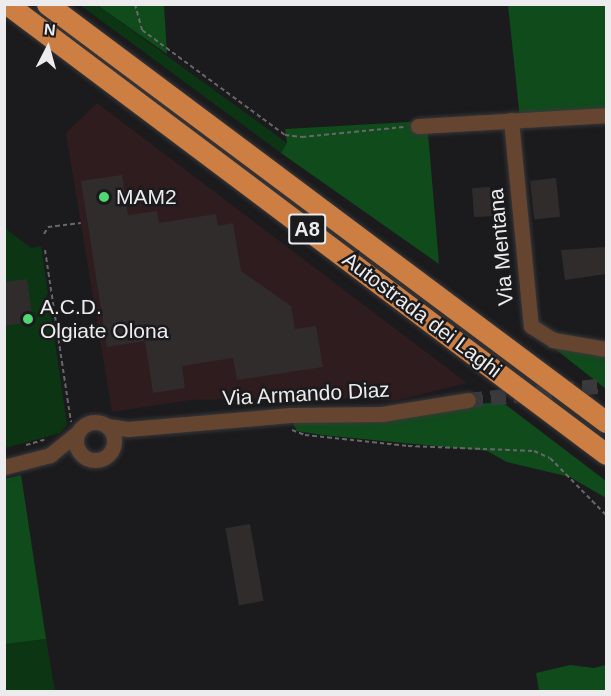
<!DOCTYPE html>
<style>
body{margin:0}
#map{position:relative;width:611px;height:696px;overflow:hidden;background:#1b1b1e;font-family:Arial,sans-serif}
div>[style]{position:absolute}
.industrial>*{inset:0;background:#2f1c1f}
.green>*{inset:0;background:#0c3513}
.forest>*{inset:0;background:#104b1b}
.building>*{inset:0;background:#302c2c;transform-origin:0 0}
.minor-tunnel>*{height:15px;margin-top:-7.5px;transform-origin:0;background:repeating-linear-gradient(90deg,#3a3a3d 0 15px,transparent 0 23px)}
.path>*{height:2px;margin-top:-1px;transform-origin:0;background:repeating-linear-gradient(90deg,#676769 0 4.5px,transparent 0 7.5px)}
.roads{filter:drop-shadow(0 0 2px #38383b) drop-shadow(0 0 2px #38383b)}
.minor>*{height:15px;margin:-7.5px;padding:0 7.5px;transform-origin:7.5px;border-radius:7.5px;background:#654530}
.minor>.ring{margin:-7.5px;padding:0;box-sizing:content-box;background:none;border:15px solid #654530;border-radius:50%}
.highway>*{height:21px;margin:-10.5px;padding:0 10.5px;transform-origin:10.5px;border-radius:10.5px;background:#cd7e43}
.dots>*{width:16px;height:16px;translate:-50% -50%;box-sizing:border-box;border:3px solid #1b1b1e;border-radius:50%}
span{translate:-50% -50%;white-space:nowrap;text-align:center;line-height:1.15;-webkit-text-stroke:5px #1b1b1e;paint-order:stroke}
.shield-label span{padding:2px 4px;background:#1b1b1e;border:2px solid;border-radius:4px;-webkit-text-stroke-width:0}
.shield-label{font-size:20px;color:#ececee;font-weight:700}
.poi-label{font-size:21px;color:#ececee}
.left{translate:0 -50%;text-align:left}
.street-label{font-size:21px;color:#ececee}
.frame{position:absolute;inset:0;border:6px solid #ececee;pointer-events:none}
.north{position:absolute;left:18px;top:18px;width:60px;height:60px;-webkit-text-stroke:4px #1b1b1e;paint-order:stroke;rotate:6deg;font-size:16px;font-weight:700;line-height:24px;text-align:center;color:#ececee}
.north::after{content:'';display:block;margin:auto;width:21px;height:27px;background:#ececee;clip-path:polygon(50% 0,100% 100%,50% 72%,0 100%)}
</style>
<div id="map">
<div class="industrial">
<i style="clip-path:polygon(97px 103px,467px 383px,395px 401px,316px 397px,190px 400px,112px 412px,66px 133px)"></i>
</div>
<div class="green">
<i style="clip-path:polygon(80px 5px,97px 5px,287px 143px,281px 153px)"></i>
<i style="clip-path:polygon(4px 212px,7px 230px,31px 248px,41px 246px,67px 425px,60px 433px,5px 448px)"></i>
<i style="clip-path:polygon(46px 639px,55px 691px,5px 691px,5px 644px)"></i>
</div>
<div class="forest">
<i style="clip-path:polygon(97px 5px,164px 5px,167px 54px)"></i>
<i style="clip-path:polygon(508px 5px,606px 5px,606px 115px,520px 119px)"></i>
<i style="clip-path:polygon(427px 121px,439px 264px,281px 153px,287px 143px,285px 129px)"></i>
<i style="clip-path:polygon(526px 326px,606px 343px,606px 389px)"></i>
<i style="clip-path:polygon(502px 402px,606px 481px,606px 498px,570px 477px,507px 462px,487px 451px,322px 435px,297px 431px,290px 418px)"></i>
<i style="clip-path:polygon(21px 475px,46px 639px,5px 644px,5px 479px)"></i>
<i style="clip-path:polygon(570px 665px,594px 668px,606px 665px,606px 691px,539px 691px,536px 673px)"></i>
</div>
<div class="building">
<i style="clip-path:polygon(122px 175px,128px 215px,157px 211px,159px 223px,216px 214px,218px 226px,233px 223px,241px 271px,291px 306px,295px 329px,316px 326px,323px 367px,237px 380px,233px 358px,182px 366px,185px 388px,153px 393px,145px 341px,107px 347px,81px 181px)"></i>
<i style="left:556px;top:178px;width:39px;height:26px;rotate:84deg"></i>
<i style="left:490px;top:187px;width:29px;height:18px;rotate:86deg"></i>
<i style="clip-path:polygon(606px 247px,606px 274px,565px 280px,561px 250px)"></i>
<i style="clip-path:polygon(27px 279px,33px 322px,4px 326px,4px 282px)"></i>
<i style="left:250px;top:524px;width:78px;height:25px;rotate:80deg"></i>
</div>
<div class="minor-tunnel">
<i style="left:468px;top:400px;width:139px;rotate:-6.2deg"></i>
</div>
<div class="path">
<i style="left:135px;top:4px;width:27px;rotate:75deg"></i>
<i style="left:142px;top:30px;width:177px;rotate:36.3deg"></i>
<i style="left:285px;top:135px;width:17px;rotate:7deg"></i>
<i style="left:302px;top:137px;width:102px;rotate:-5.6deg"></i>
<i style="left:44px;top:234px;width:8px;rotate:-60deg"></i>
<i style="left:48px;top:227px;width:33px;rotate:-7deg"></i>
<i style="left:45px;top:250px;width:174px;rotate:81.4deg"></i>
<i style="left:292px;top:430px;width:14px;rotate:21deg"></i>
<i style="left:305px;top:435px;width:104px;rotate:6.1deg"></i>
<i style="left:408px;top:446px;width:126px;rotate:2.3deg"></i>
<i style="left:534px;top:451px;width:17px;rotate:24deg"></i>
<i style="left:550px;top:458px;width:80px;rotate:45.5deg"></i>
<i style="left:26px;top:445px;width:19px;rotate:-16deg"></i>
</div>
<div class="roads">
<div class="minor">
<i style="left:511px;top:120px;width:207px;rotate:84.5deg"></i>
<i style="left:531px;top:326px;width:26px;rotate:32deg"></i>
<i style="left:553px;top:340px;width:54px;rotate:9.6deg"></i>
<i style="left:418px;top:126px;width:188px;rotate:-3.3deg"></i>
<i class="ring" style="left:76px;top:422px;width:23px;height:23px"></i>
<i style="left:107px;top:426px;width:21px;rotate:8deg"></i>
<i style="left:128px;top:429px;width:163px;rotate:-4.9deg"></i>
<i style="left:290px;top:415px;width:92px;rotate:-0.6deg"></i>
<i style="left:382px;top:414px;width:87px;rotate:-9.2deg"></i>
<i style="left:4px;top:467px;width:48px;rotate:-14.6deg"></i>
<i style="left:50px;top:455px;width:35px;rotate:-39deg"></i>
</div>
<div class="highway">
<i style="left:7px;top:4px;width:749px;rotate:36.92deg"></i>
<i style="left:47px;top:4px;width:698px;rotate:36.79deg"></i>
</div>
</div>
<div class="dots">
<i style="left:104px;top:197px;background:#51d674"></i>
<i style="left:28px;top:319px;background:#51d674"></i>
</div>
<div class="shield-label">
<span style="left:307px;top:229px">A8</span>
</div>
<div class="poi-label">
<span class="left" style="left:116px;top:197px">MAM2</span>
<span class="left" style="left:40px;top:319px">A.C.D.<br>Olgiate Olona</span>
</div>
<div class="street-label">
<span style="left:501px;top:247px;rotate:-95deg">Via Mentana</span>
<span style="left:422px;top:315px;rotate:37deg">Autostrada dei Laghi</span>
<span style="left:306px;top:394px;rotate:-3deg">Via Armando Diaz</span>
</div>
<div class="frame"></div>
<div class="north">N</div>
</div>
